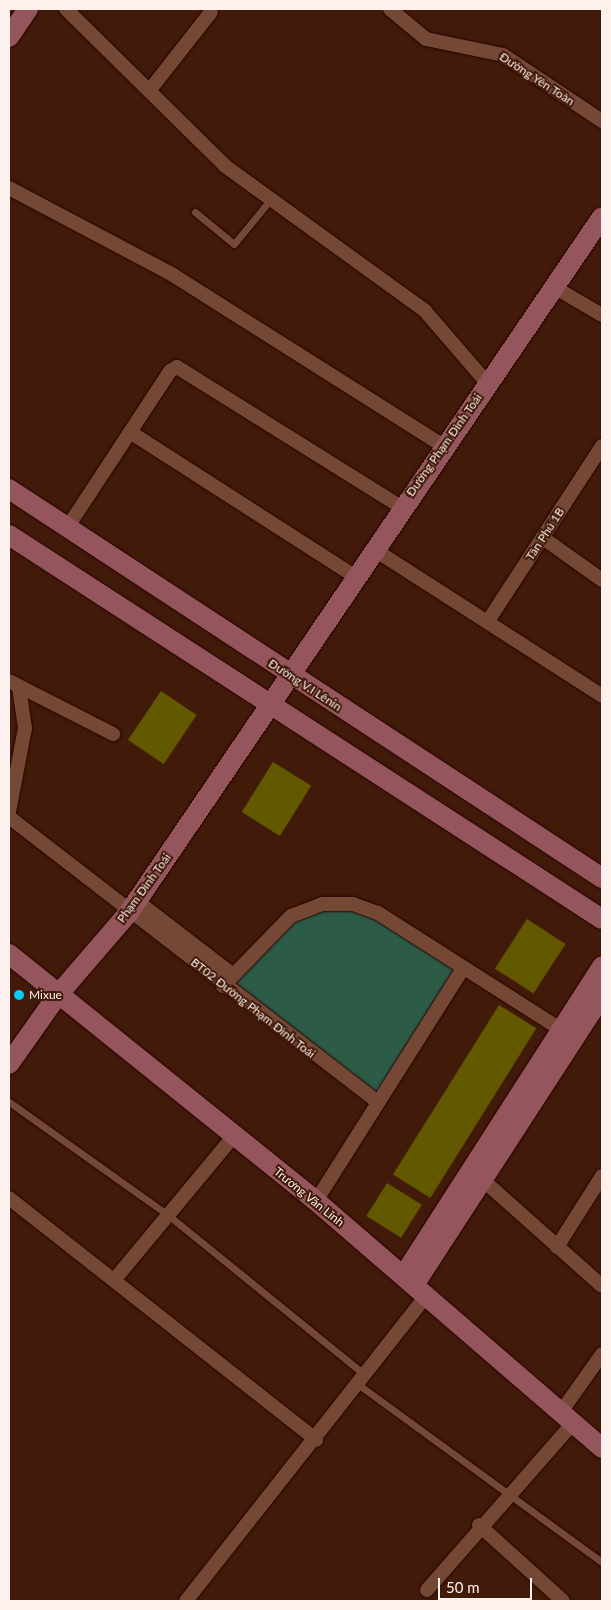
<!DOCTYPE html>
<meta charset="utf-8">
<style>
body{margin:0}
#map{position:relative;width:611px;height:1610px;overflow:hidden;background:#421a09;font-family:Lato,sans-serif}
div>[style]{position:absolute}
.forest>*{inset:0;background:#2c5b46}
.building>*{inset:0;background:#615800;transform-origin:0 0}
.roads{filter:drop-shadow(0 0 1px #260300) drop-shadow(0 0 1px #260300)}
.lane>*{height:7px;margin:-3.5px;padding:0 3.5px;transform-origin:3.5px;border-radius:3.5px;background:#754836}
.street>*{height:14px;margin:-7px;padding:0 7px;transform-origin:7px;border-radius:7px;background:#754836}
.secondary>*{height:20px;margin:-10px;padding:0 10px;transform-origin:10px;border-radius:10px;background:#95555d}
.dots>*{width:14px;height:14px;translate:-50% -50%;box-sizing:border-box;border:2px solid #421a09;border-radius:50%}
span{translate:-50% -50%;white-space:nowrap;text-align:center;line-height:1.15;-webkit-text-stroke:4px #421a09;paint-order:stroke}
.street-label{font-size:12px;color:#fcf1ed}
.poi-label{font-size:12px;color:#fcf1ed}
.left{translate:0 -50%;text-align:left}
.frame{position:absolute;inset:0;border:10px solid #fcf1ed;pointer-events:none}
.scale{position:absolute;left:438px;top:1578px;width:94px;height:22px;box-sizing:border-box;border:2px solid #fcf1ed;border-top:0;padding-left:6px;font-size:15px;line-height:18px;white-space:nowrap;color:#fcf1ed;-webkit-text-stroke:4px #421a09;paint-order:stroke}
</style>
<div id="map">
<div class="forest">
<i style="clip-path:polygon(353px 904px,462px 970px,378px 1102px,223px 986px,291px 916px)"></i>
</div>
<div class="building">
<i style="left:161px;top:691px;width:43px;height:59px;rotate:34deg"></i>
<i style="left:273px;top:762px;width:45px;height:59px;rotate:32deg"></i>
<i style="left:527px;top:919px;width:46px;height:59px;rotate:33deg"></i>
<i style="left:499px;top:1005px;width:44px;height:200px;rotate:32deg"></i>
<i style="left:387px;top:1183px;width:41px;height:39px;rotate:32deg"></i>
</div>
<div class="roads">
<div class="lane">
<i style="left:195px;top:212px;width:50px;rotate:39.4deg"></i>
<i style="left:234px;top:244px;width:57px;rotate:-50.7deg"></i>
<i style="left:9px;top:1102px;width:195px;rotate:35.4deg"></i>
<i style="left:168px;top:1215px;width:255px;rotate:39.1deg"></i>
<i style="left:359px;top:1385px;width:301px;rotate:36.1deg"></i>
</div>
<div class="street">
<i style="left:66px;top:9px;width:223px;rotate:44.6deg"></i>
<i style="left:225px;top:166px;width:247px;rotate:35.9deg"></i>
<i style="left:425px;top:311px;width:96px;rotate:49.2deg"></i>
<i style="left:390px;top:9px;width:47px;rotate:39.8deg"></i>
<i style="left:426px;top:39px;width:79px;rotate:11.7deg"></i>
<i style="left:503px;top:55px;width:119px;rotate:33.7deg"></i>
<i style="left:149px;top:91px;width:100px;rotate:-51.9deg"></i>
<i style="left:9px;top:188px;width:186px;rotate:27.9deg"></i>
<i style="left:173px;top:275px;width:320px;rotate:32.3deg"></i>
<i style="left:554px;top:287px;width:56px;rotate:30.3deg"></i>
<i style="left:130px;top:432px;width:269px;rotate:32.7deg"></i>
<i style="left:67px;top:528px;width:188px;rotate:-56.7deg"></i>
<i style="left:170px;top:371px;width:8px;rotate:-30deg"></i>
<i style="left:177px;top:367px;width:264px;rotate:32deg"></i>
<i style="left:543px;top:538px;width:72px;rotate:35.4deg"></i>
<i style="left:375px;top:550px;width:270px;rotate:32.7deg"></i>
<i style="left:488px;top:621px;width:209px;rotate:-56.9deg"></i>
<i style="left:9px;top:681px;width:117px;rotate:27deg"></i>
<i style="left:9px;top:812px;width:86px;rotate:-79.2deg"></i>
<i style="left:25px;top:728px;width:40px;rotate:-98.5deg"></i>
<i style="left:9px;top:817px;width:466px;rotate:37.7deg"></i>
<i style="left:137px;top:901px;width:121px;rotate:37.6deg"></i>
<i style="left:223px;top:986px;width:98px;rotate:-45.8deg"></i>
<i style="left:291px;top:916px;width:33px;rotate:-21deg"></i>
<i style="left:322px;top:904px;width:31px"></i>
<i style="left:353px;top:904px;width:27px;rotate:20deg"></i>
<i style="left:378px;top:913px;width:218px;rotate:32.5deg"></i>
<i style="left:483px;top:1180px;width:159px;rotate:41.7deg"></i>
<i style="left:9px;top:1198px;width:391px;rotate:38.2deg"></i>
<i style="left:316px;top:1201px;width:273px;rotate:-57.7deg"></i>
<i style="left:557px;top:1247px;width:84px;rotate:-57.6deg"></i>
<i style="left:115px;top:1279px;width:185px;rotate:-50.3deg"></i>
<i style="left:561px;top:1412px;width:71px;rotate:-54.7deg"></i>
<i style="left:479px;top:1525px;width:113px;rotate:42.1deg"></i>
<i style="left:427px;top:1590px;width:222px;rotate:-48.8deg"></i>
<i style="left:186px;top:1601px;width:388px;rotate:-51.8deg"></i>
</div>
<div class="secondary">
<i style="left:9px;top:37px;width:34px;rotate:-56deg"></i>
<i style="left:9px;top:489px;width:709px;rotate:33.26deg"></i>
<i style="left:9px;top:535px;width:706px;rotate:32.93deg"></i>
<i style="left:9px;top:954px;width:394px;rotate:38.8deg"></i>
<i style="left:316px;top:1201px;width:378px;rotate:40.8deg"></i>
<i style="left:9px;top:1064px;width:83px;rotate:-54.8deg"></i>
<i style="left:57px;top:996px;width:112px;rotate:-49.3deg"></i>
<i style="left:130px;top:911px;width:839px;rotate:-55.78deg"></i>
<i style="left:404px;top:1275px;width:367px;rotate:-57.3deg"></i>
<i style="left:414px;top:1285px;width:346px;rotate:-57deg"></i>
</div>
</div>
<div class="dots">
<i style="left:19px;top:995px;background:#0acafa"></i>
</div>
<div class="street-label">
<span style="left:537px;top:79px;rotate:33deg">Đường Yên Toàn</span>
<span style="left:444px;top:445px;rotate:-55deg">Đường Phạm Đình Toái</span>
<span style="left:545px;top:534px;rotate:-57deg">Tân Phú 1B</span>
<span style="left:305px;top:685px;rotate:33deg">Đường V.I Lênin</span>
<span style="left:144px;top:888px;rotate:-54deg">Phạm Đình Toái</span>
<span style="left:253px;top:1008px;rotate:38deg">BT02 Đường Phạm Đình Toái</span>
<span style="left:309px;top:1197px;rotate:39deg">Trương Văn Lĩnh</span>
</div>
<div class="poi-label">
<span class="left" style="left:29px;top:995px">Mixue</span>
</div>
<div class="frame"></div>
<div class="scale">50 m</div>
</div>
